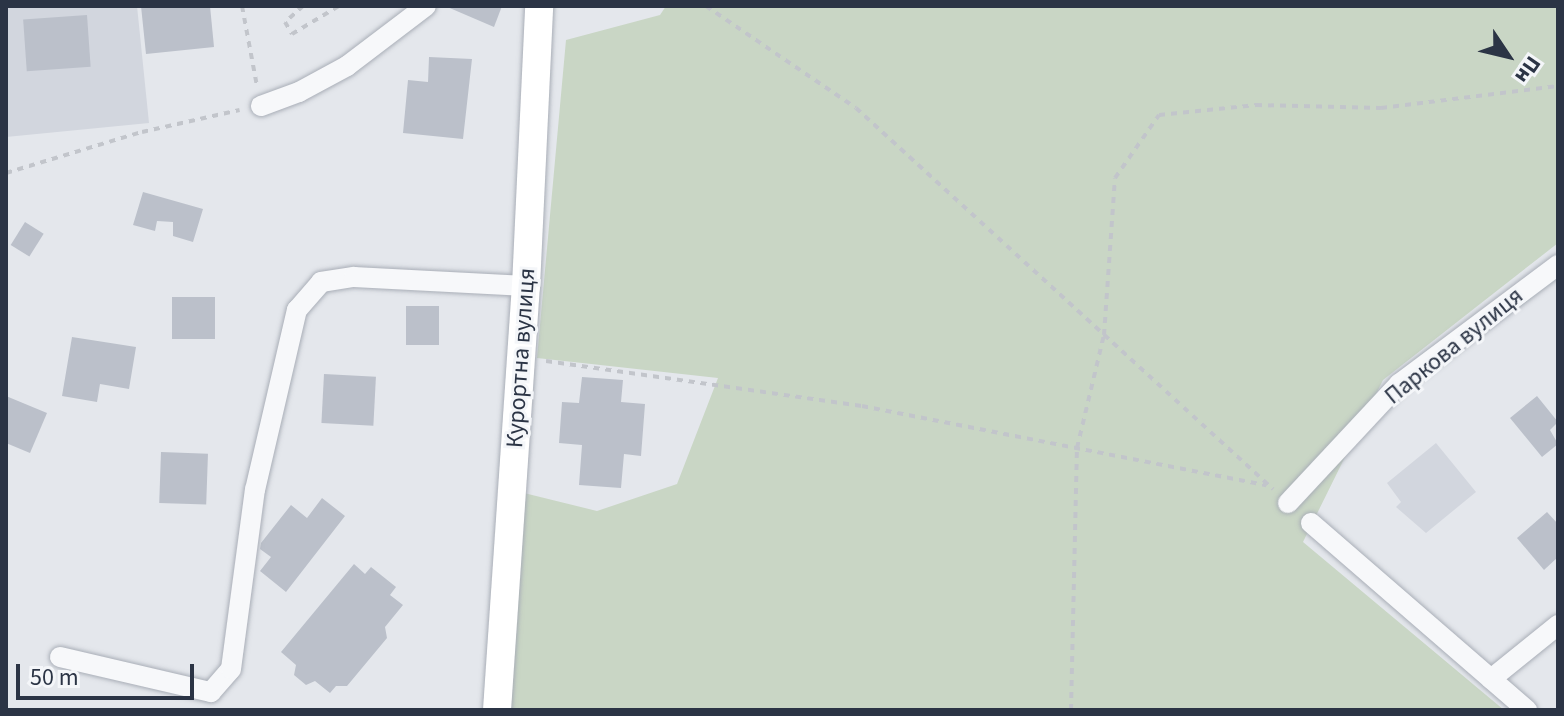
<!DOCTYPE html>
<meta charset="utf-8">
<style>
body{margin:0}
#map{position:relative;width:1564px;height:716px;overflow:hidden;background:#e4e7ec;font-family:"Source Sans 3",sans-serif}
div>[style]{position:absolute}
.built>*{inset:0;background:#d2d6de}
.green>*{inset:0;background:#c9d6c5}
.building>*{inset:0;background:#bbc0ca;transform-origin:0 0}
.path>*{height:4px;margin-top:-2px;transform-origin:0;background:repeating-linear-gradient(90deg,#c2c5cb 0 6px,transparent 0 12px)}
.roads{filter:drop-shadow(0 0 2px #a9aeb7) drop-shadow(0 0 2px #a9aeb7)}
.street>*{height:20px;margin:-10px;padding:0 10px;transform-origin:10px;border-radius:10px;background:#f7f8fa}
.secondary>*{height:28px;margin:-14px;padding:0 14px;transform-origin:14px;border-radius:14px;background:#fff}
span{translate:-50% -50%;white-space:nowrap;text-align:center;line-height:1.15;-webkit-text-stroke:6px #f4f6f9;paint-order:stroke}
.street-label{font-size:24px;color:#2b3445}
.frame{position:absolute;inset:0;border:8px solid #2b3445;pointer-events:none}
.north{position:absolute;left:1468px;top:16px;width:80px;height:80px;-webkit-text-stroke:6px #f4f6f9;paint-order:stroke;rotate:125deg;font-size:22px;font-weight:700;line-height:32px;text-align:center;color:#2b3445}
.north::after{content:'';display:block;margin:auto;width:28px;height:36px;background:#2b3445;clip-path:polygon(50% 0,100% 100%,50% 72%,0 100%)}
.scale{position:absolute;left:16px;top:664px;width:178px;height:36px;box-sizing:border-box;border:4px solid #2b3445;border-top:0;padding-left:10px;font-size:24px;line-height:28px;white-space:nowrap;color:#2b3445;-webkit-text-stroke:6px #f4f6f9;paint-order:stroke}
</style>
<div id="map">
<div class="built">
<i style="clip-path:polygon(6px 6px,137px 6px,149px 123px,6px 137px)"></i>
<i style="clip-path:polygon(1436px 443px,1476px 492px,1426px 533px,1396px 507px,1401px 502px,1387px 483px)"></i>
</div>
<div class="green">
<i style="clip-path:polygon(666px 6px,1558px 6px,1558px 243px,1383px 380px,1303px 542px,1504px 710px,509px 710px,524px 493px,597px 511px,677px 484px,718px 378px,537px 358px,566px 40px,660px 15px)"></i>
</div>
<div class="building">
<i style="clip-path:polygon(141px 6px,210px 6px,214px 47px,146px 54px)"></i>
<i style="clip-path:polygon(445px 6px,502px 6px,494px 27px)"></i>
<i style="left:87px;top:15px;width:52px;height:64px;rotate:86deg"></i>
<i style="clip-path:polygon(429px 57px,472px 59px,463px 139px,403px 133px,408px 80px,428px 82px)"></i>
<i style="clip-path:polygon(143px 192px,203px 209px,193px 242px,173px 236px,173px 222px,157px 221px,155px 231px,133px 225px)"></i>
<i style="left:25px;top:222px;width:22px;height:27px;rotate:32deg"></i>
<i style="left:172px;top:297px;width:43px;height:42px"></i>
<i style="left:439px;top:306px;width:39px;height:33px;rotate:90deg"></i>
<i style="clip-path:polygon(72px 337px,136px 347px,129px 389px,100px 384px,97px 402px,62px 396px)"></i>
<i style="left:324px;top:374px;width:52px;height:49px;rotate:3deg"></i>
<i style="clip-path:polygon(582px 377px,623px 380px,621px 402px,645px 404px,641px 456px,624px 454px,621px 488px,579px 485px,582px 445px,559px 443px,562px 402px,579px 403px)"></i>
<i style="clip-path:polygon(6px 396px,47px 413px,30px 453px,6px 443px)"></i>
<i style="clip-path:polygon(1537px 396px,1558px 422px,1550px 430px,1558px 444px,1542px 457px,1510px 418px)"></i>
<i style="left:161px;top:452px;width:47px;height:51px;rotate:2deg"></i>
<i style="clip-path:polygon(322px 498px,345px 516px,286px 592px,260px 571px,271px 557px,260px 549px,261px 543px,291px 505px,307px 518px)"></i>
<i style="clip-path:polygon(1547px 512px,1558px 524px,1558px 557px,1544px 570px,1517px 538px)"></i>
<i style="clip-path:polygon(354px 564px,365px 574px,371px 567px,396px 587px,390px 595px,403px 605px,385px 627px,387px 638px,347px 686px,336px 686px,330px 693px,315px 681px,306px 685px,294px 675px,296px 665px,281px 652px)"></i>
</div>
<div class="path">
<i style="left:242px;top:6px;width:81px;rotate:79.4deg"></i>
<i style="left:303px;top:6px;width:24px;rotate:138deg"></i>
<i style="left:285px;top:22px;width:14px;rotate:60deg"></i>
<i style="left:292px;top:34px;width:55px;rotate:-30.8deg"></i>
<i style="left:706px;top:6px;width:181px;rotate:34.2deg"></i>
<i style="left:856px;top:108px;width:565px;rotate:42.42deg"></i>
<i style="left:6px;top:173px;width:142px;rotate:-16.8deg"></i>
<i style="left:142px;top:132px;width:100px;rotate:-12.7deg"></i>
<i style="left:546px;top:361px;width:319px;rotate:8.1deg"></i>
<i style="left:862px;top:406px;width:412px;rotate:11.1deg"></i>
<i style="left:1071px;top:710px;width:262px;rotate:-88.7deg"></i>
<i style="left:1077px;top:448px;width:116px;rotate:-76.6deg"></i>
<i style="left:1104px;top:335px;width:157px;rotate:-86deg"></i>
<i style="left:1115px;top:178px;width:77px;rotate:-55.1deg"></i>
<i style="left:1159px;top:115px;width:98px;rotate:-5.9deg"></i>
<i style="left:1256px;top:105px;width:125px;rotate:1.4deg"></i>
<i style="left:1381px;top:108px;width:178px;rotate:-7.1deg"></i>
</div>
<div class="roads">
<div class="street">
<i style="left:261px;top:106px;width:40px;rotate:-20.2deg"></i>
<i style="left:299px;top:92px;width:55px;rotate:-28.4deg"></i>
<i style="left:347px;top:66px;width:99px;rotate:-37.2deg"></i>
<i style="left:1288px;top:503px;width:163px;rotate:-47deg"></i>
<i style="left:1399px;top:384px;width:199px;rotate:-36.8deg"></i>
<i style="left:1311px;top:523px;width:286px;rotate:40.9deg"></i>
<i style="left:60px;top:657px;width:155px;rotate:13.1deg"></i>
<i style="left:211px;top:692px;width:30px;rotate:-49deg"></i>
<i style="left:231px;top:669px;width:181px;rotate:-82.4deg"></i>
<i style="left:255px;top:490px;width:185px;rotate:-76.9deg"></i>
<i style="left:297px;top:310px;width:37px;rotate:-49deg"></i>
<i style="left:321px;top:282px;width:33px;rotate:-9deg"></i>
<i style="left:354px;top:277px;width:172px;rotate:3deg"></i>
<i style="left:1491px;top:679px;width:86px;rotate:-38.9deg"></i>
</div>
<div class="secondary">
<i style="left:497px;top:710px;width:425px;rotate:-86.1deg"></i>
<i style="left:526px;top:286px;width:280px;rotate:-87.3deg"></i>
</div>
</div>
<div class="street-label">
<span style="left:1454px;top:346px;rotate:-39deg">Паркова вулиця</span>
<span style="left:521px;top:358px;rotate:-86deg">Курортна вулиця</span>
</div>
<div class="frame"></div>
<div class="north">Пн</div>
<div class="scale">50 m</div>
</div>
